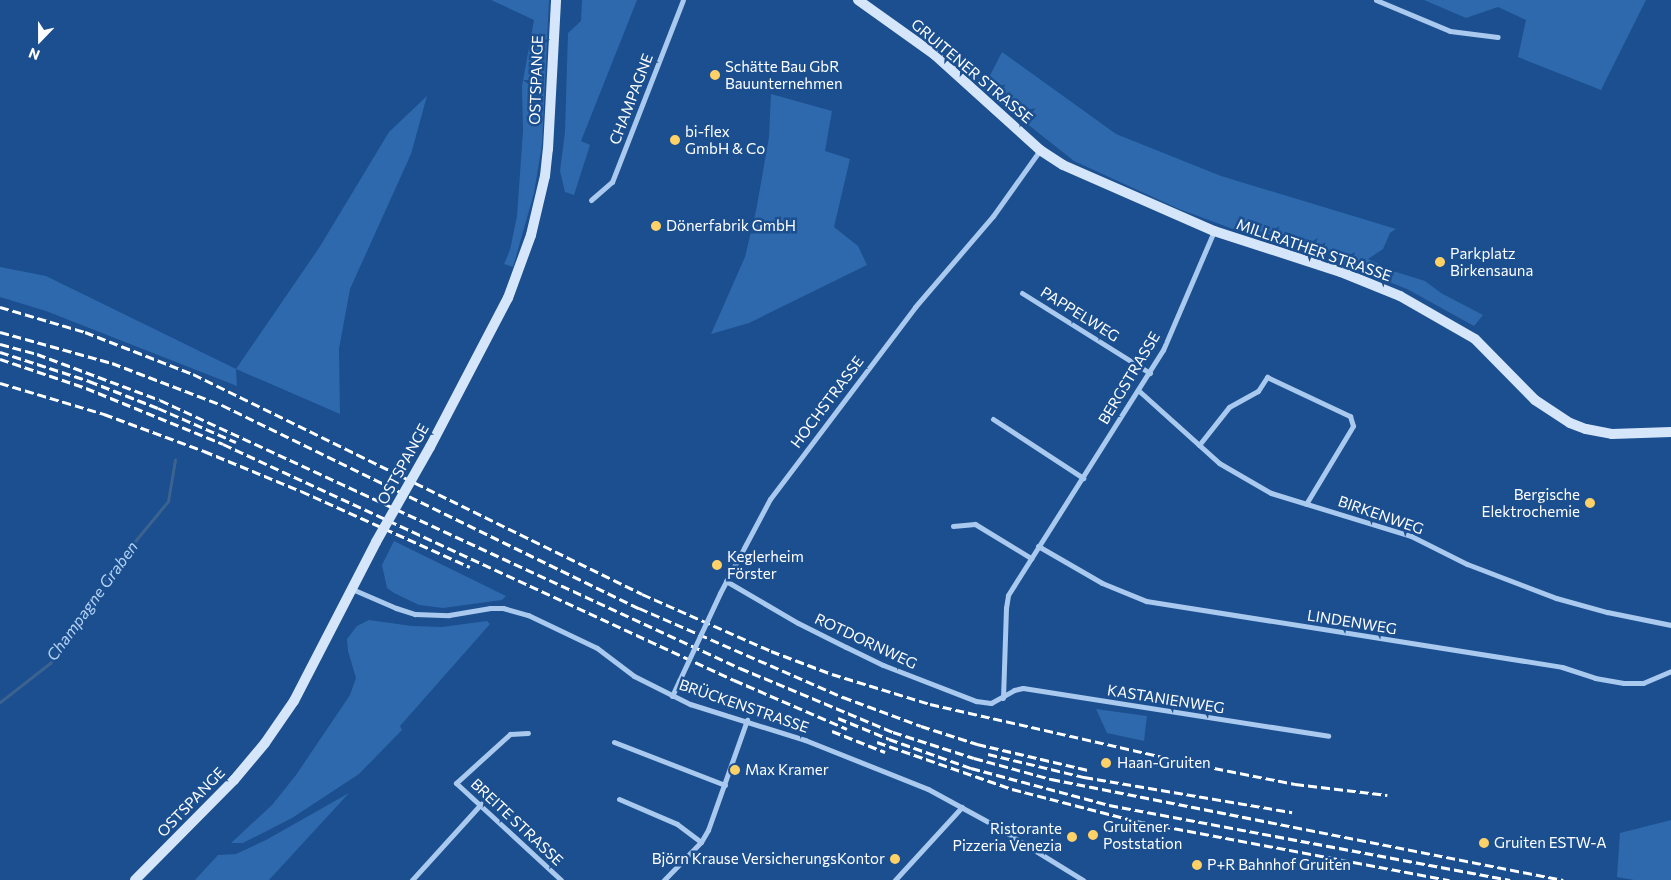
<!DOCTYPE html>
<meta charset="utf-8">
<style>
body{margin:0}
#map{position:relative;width:1671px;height:880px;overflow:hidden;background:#1b4f8f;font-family:Commissioner,sans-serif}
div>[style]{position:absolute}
.green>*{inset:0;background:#2e69ad}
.stream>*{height:3px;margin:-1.5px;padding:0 1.5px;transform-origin:1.5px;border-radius:1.5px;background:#3c6290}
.minor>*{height:5px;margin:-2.5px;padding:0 2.5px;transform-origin:2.5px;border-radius:2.5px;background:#a9c9ee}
.secondary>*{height:10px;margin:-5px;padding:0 5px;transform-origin:5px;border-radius:5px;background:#d6e6fa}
.rail>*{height:3px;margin-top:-1.5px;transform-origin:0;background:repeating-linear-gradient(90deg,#fff 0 9px,transparent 0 13px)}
.minor-bridge>*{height:5px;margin:-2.5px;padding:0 2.5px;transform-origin:2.5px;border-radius:2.5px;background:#a9c9ee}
.secondary-bridge>*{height:10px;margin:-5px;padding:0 5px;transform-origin:5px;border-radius:5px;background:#d6e6fa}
.dots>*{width:14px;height:14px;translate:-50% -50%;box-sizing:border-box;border:2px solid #1b4f8f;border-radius:50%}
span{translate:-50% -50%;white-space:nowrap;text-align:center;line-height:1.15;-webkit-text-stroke:5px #1b4f8f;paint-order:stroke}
.poi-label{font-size:15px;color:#fff}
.left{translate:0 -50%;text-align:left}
.right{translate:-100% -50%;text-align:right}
.street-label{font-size:15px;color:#fff}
.water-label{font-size:16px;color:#b5d3f5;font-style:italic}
.north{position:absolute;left:15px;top:15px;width:50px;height:50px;-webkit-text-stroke:4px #1b4f8f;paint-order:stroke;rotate:202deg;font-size:14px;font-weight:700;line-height:20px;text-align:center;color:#fff}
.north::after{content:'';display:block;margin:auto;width:18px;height:22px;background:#fff;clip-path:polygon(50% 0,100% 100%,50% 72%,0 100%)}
</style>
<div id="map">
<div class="green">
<i style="clip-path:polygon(491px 0,549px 0,542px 145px,534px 193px,513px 267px,504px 264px,510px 250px,517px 216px,523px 131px,522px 86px,534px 20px)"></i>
<i style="clip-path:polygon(582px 0,637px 0,581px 141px,590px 145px,574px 195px,565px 192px,560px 171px,565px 132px,568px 33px,581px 21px)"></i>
<i style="clip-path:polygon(1424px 0,1646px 0,1601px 90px,1518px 57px,1526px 20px,1498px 7px,1466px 18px)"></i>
<i style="clip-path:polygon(1002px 52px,1116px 134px,1221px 176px,1396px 229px,1390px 233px,1383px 249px,1368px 259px,1393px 271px,1425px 281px,1441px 293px,1483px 315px,1474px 326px,1407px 289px,1339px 262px,1336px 254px,1315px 248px,1309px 254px,1304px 252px,1302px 244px,1252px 229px,1241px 232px,1179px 209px,1074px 161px,983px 89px)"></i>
<i style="clip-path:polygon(771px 94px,832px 111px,825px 151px,850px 159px,834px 227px,858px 246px,867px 265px,749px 323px,711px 334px,745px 257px,756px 211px,769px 137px)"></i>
<i style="clip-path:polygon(427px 96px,411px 154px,350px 289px,339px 349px,340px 414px,236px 369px,237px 386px,46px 311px,0 297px,0 267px,46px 276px,236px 369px,319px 248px,389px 132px)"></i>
<i style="clip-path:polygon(394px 541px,506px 596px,502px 600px,443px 608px,419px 605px,394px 593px,387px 588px,382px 565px)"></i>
<i style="clip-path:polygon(369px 620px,412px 626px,442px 627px,487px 621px,490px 624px,400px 726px,402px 730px,359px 774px,292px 818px,243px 843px,231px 843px,272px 805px,296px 775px,350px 695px,356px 678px,348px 651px,347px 639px,357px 626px)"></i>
<i style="clip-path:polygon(1096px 709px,1147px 716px,1144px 741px,1107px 733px)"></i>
<i style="clip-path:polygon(349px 793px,269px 880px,195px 880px,218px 855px,236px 854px,266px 840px)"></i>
<i style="clip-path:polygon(1671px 820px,1671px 880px,1634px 880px,1617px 877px,1620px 833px)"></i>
</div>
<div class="stream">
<i style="left:0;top:702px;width:63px;rotate:-38deg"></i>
<i style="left:50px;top:663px;width:26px;rotate:-53deg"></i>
<i style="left:66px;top:642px;width:86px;rotate:-57.8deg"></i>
<i style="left:112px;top:569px;width:88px;rotate:-50.5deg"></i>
<i style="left:168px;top:501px;width:42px;rotate:-80.3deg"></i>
</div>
<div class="minor">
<i style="left:1376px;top:0;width:80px;rotate:22.7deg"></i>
<i style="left:1450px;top:31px;width:48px;rotate:7.1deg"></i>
<i style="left:591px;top:200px;width:28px;rotate:-41deg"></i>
<i style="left:612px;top:182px;width:195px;rotate:-68.7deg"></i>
<i style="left:1022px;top:293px;width:151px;rotate:32deg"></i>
<i style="left:1138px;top:390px;width:109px;rotate:42deg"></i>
<i style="left:1219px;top:463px;width:60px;rotate:30deg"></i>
<i style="left:1271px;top:493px;width:146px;rotate:17.1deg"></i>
<i style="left:1411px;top:536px;width:63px;rotate:26.6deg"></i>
<i style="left:1467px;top:564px;width:95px;rotate:20.9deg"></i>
<i style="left:1556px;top:598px;width:53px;rotate:15.4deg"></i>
<i style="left:1607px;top:612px;width:65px;rotate:11.5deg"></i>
<i style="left:993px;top:419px;width:108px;rotate:33.2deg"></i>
<i style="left:1199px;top:445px;width:48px;rotate:-51.7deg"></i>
<i style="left:1229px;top:407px;width:33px;rotate:-29deg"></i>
<i style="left:1258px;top:391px;width:17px;rotate:-57deg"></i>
<i style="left:1267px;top:377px;width:92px;rotate:25.2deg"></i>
<i style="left:1350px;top:416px;width:10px;rotate:73deg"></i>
<i style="left:1353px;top:426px;width:91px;rotate:121.1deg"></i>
<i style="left:953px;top:526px;width:22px;rotate:-5deg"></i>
<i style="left:975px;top:524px;width:66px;rotate:31.3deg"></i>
<i style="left:1038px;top:546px;width:74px;rotate:30deg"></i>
<i style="left:1102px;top:583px;width:48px;rotate:22.2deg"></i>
<i style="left:1146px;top:601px;width:421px;rotate:9deg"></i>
<i style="left:1562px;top:667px;width:35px;rotate:18deg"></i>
<i style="left:1595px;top:678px;width:29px;rotate:10deg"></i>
<i style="left:1624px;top:683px;width:19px"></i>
<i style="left:1643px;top:683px;width:30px;rotate:-23deg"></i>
<i style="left:726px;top:581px;width:83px;rotate:30.3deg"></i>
<i style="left:798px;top:623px;width:54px;rotate:26.6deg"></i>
<i style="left:846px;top:647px;width:41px;rotate:25.9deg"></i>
<i style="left:883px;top:665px;width:100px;rotate:21.2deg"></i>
<i style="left:976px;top:701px;width:15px;rotate:8deg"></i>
<i style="left:991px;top:703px;width:26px;rotate:-29deg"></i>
<i style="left:1014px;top:690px;width:9px;rotate:-13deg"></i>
<i style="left:1023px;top:688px;width:309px;rotate:8.9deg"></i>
<i style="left:352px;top:589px;width:48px;rotate:23.4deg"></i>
<i style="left:396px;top:608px;width:20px;rotate:18deg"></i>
<i style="left:415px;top:614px;width:34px;rotate:2deg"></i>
<i style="left:449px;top:615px;width:42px;rotate:-9.7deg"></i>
<i style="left:490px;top:608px;width:13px"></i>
<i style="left:503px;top:608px;width:26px;rotate:16deg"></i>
<i style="left:528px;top:615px;width:76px;rotate:25.6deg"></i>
<i style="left:597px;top:648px;width:46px;rotate:37.1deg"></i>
<i style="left:634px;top:676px;width:63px;rotate:26.6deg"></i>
<i style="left:690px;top:704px;width:121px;rotate:17.4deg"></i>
<i style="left:805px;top:740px;width:132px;rotate:21.7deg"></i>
<i style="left:928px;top:789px;width:73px;rotate:28.7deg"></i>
<i style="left:992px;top:824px;width:107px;rotate:31.6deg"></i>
<i style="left:720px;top:593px;width:106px;rotate:-62deg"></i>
<i style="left:770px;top:499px;width:241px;rotate:-52.9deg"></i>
<i style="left:915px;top:307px;width:120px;rotate:-49.4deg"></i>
<i style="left:993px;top:216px;width:81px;rotate:-54.5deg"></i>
<i style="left:672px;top:696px;width:17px;rotate:-65deg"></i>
<i style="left:1003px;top:698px;width:90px;rotate:-88.1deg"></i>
<i style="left:1006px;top:608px;width:13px;rotate:-81deg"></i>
<i style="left:1008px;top:595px;width:290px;rotate:-57.7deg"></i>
<i style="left:1163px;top:350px;width:129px;rotate:-66.8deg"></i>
<i style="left:528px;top:733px;width:18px;rotate:177deg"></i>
<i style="left:510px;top:734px;width:73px;rotate:137.8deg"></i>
<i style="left:456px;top:783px;width:143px;rotate:42.7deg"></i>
<i style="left:614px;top:742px;width:119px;rotate:21.2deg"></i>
<i style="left:619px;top:799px;width:63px;rotate:23.3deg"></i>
<i style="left:677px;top:824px;width:30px;rotate:37deg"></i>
<i style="left:412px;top:880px;width:103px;rotate:-47.8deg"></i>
<i style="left:664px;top:880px;width:53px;rotate:-45.8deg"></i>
<i style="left:701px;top:842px;width:14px;rotate:-60deg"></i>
<i style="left:708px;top:830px;width:117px;rotate:-70.5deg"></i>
<i style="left:895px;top:880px;width:99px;rotate:-47.5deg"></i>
</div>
<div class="secondary">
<i style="left:858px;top:0;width:95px;rotate:35.5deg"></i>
<i style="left:935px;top:55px;width:142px;rotate:42.1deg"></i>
<i style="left:1040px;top:150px;width:27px;rotate:33deg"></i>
<i style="left:1063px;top:165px;width:165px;rotate:23.6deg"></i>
<i style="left:1214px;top:231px;width:133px;rotate:17.9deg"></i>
<i style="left:1341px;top:272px;width:64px;rotate:22.1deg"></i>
<i style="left:1400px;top:296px;width:86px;rotate:29.8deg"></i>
<i style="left:1475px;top:339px;width:86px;rotate:45.5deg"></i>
<i style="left:1535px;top:400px;width:42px;rotate:33.3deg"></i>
<i style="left:1570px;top:423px;width:17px;rotate:21deg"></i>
<i style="left:1586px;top:429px;width:26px;rotate:11deg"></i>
<i style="left:1612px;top:434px;width:59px;rotate:-1.9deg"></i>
<i style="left:430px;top:447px;width:168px;rotate:-62.4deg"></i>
<i style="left:508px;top:298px;width:67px;rotate:-69.9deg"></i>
<i style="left:531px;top:235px;width:61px;rotate:-76.7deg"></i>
<i style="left:545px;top:176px;width:27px;rotate:-84deg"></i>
<i style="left:548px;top:149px;width:149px;rotate:-86.9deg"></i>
<i style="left:135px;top:880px;width:141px;rotate:-45.3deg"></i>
<i style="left:234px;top:780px;width:48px;rotate:-50deg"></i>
<i style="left:265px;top:743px;width:51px;rotate:-55.4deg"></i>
<i style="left:294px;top:701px;width:179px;rotate:-62.7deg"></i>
</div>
<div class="rail">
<i style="left:0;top:307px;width:89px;rotate:16.4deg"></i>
<i style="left:85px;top:332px;width:116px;rotate:21.3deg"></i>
<i style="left:193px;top:374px;width:500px;rotate:26.1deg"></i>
<i style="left:642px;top:594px;width:141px;rotate:23.8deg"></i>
<i style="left:771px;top:651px;width:65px;rotate:20.7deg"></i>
<i style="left:832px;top:674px;width:102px;rotate:17deg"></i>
<i style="left:930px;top:704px;width:266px;rotate:12.8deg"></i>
<i style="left:1189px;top:763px;width:108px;rotate:11.2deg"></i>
<i style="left:1295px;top:784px;width:93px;rotate:6.8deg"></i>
<i style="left:0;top:332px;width:116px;rotate:15.5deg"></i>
<i style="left:112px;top:363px;width:118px;rotate:20.9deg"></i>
<i style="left:222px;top:405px;width:464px;rotate:26deg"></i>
<i style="left:639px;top:608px;width:223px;rotate:23.6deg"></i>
<i style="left:843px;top:697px;width:83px;rotate:20.4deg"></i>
<i style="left:921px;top:726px;width:59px;rotate:17.8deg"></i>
<i style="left:977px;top:744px;width:114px;rotate:13.2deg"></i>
<i style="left:0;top:344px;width:38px;rotate:15deg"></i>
<i style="left:37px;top:354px;width:131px;rotate:20.5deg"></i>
<i style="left:160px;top:400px;width:639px;rotate:24.8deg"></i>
<i style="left:740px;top:668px;width:166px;rotate:22.7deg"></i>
<i style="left:893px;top:732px;width:85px;rotate:17.8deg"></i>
<i style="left:974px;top:758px;width:80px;rotate:15.3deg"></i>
<i style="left:1051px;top:779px;width:522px;rotate:11.16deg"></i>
<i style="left:0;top:352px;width:94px;rotate:18deg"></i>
<i style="left:89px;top:381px;width:74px;rotate:21.4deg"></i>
<i style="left:158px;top:408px;width:85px;rotate:23.6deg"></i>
<i style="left:0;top:359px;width:91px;rotate:18.6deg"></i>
<i style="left:86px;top:388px;width:148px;rotate:22.2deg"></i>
<i style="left:223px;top:444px;width:563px;rotate:24.79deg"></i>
<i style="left:734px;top:680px;width:123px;rotate:23.4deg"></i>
<i style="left:0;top:383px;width:109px;rotate:16.6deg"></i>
<i style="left:104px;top:414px;width:107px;rotate:20.3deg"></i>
<i style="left:204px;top:451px;width:105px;rotate:22.4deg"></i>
<i style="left:301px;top:491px;width:185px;rotate:24.2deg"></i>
<i style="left:838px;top:718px;width:55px;rotate:22.4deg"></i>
<i style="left:889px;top:739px;width:87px;rotate:19.5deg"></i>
<i style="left:971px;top:768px;width:143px;rotate:15deg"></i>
<i style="left:1109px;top:805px;width:408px;rotate:10.6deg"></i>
<i style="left:832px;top:731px;width:57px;rotate:21.6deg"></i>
<i style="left:877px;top:742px;width:143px;rotate:19.2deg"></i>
<i style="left:1012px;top:789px;width:128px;rotate:14.5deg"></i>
<i style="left:1136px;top:821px;width:319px;rotate:10.7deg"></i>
<i style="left:988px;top:754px;width:99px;rotate:13.5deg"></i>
<i style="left:1084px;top:777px;width:211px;rotate:9.6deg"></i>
</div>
<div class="minor-bridge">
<i style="left:679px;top:681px;width:97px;rotate:-65deg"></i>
</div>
<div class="secondary-bridge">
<i style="left:376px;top:542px;width:109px;rotate:-60.4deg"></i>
</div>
<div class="dots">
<i style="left:715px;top:75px;background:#ffd166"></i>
<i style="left:675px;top:140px;background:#ffd166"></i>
<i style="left:656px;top:226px;background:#ffd166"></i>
<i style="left:1440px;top:262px;background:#ffd166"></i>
<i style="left:1590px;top:503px;background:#ffd166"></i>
<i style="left:717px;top:565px;background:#ffd166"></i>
<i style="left:1106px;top:763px;background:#ffd166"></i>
<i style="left:735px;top:770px;background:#ffd166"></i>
<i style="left:1093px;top:835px;background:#ffd166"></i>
<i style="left:1072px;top:837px;background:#ffd166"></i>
<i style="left:1484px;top:843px;background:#ffd166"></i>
<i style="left:895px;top:859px;background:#ffd166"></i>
<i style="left:1197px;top:865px;background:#ffd166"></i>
</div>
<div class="poi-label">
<span class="left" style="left:725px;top:75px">Schätte Bau GbR<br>Bauunternehmen</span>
<span class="left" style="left:685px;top:140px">bi-flex<br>GmbH &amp; Co</span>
<span class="left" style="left:666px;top:226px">Dönerfabrik GmbH</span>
<span class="left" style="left:1450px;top:262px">Parkplatz<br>Birkensauna</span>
<span class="right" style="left:1580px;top:503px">Bergische<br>Elektrochemie</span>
<span class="left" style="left:727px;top:565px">Keglerheim<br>Förster</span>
<span class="left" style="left:1117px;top:763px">Haan-Gruiten</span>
<span class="left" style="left:745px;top:770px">Max Kramer</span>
<span class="left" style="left:1103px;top:835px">Gruitener<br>Poststation</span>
<span class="right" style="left:1062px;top:837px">Ristorante<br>Pizzeria Venezia</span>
<span class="left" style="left:1494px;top:843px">Gruiten ESTW-A</span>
<span class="right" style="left:885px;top:859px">Björn Krause VersicherungsKontor</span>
<span class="left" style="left:1207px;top:865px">P+R Bahnhof Gruiten</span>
</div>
<div class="street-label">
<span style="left:972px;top:71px;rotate:40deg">GRUITENER STRASSE</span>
<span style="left:536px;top:80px;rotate:-88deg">OSTSPANGE</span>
<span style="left:631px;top:99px;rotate:-69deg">CHAMPAGNE</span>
<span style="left:1314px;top:250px;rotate:19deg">MILLRATHER STRASSE</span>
<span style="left:1080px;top:314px;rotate:32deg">PAPPELWEG</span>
<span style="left:1129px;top:378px;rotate:-59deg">BERGSTRASSE</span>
<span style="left:827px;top:402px;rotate:-53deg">HOCHSTRASSE</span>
<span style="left:403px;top:464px;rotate:-61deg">OSTSPANGE</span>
<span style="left:1381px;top:515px;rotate:19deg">BIRKENWEG</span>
<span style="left:1352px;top:622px;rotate:9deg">LINDENWEG</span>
<span style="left:866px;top:641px;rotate:25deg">ROTDORNWEG</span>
<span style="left:1166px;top:699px;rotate:9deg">KASTANIENWEG</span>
<span style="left:744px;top:706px;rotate:19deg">BRÜCKENSTRASSE</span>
<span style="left:191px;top:802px;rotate:-46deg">OSTSPANGE</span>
<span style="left:517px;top:822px;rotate:43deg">BREITE STRASSE</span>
</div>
<div class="water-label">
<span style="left:92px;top:601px;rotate:-54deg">Champagne Graben</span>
</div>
<div class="north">N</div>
</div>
